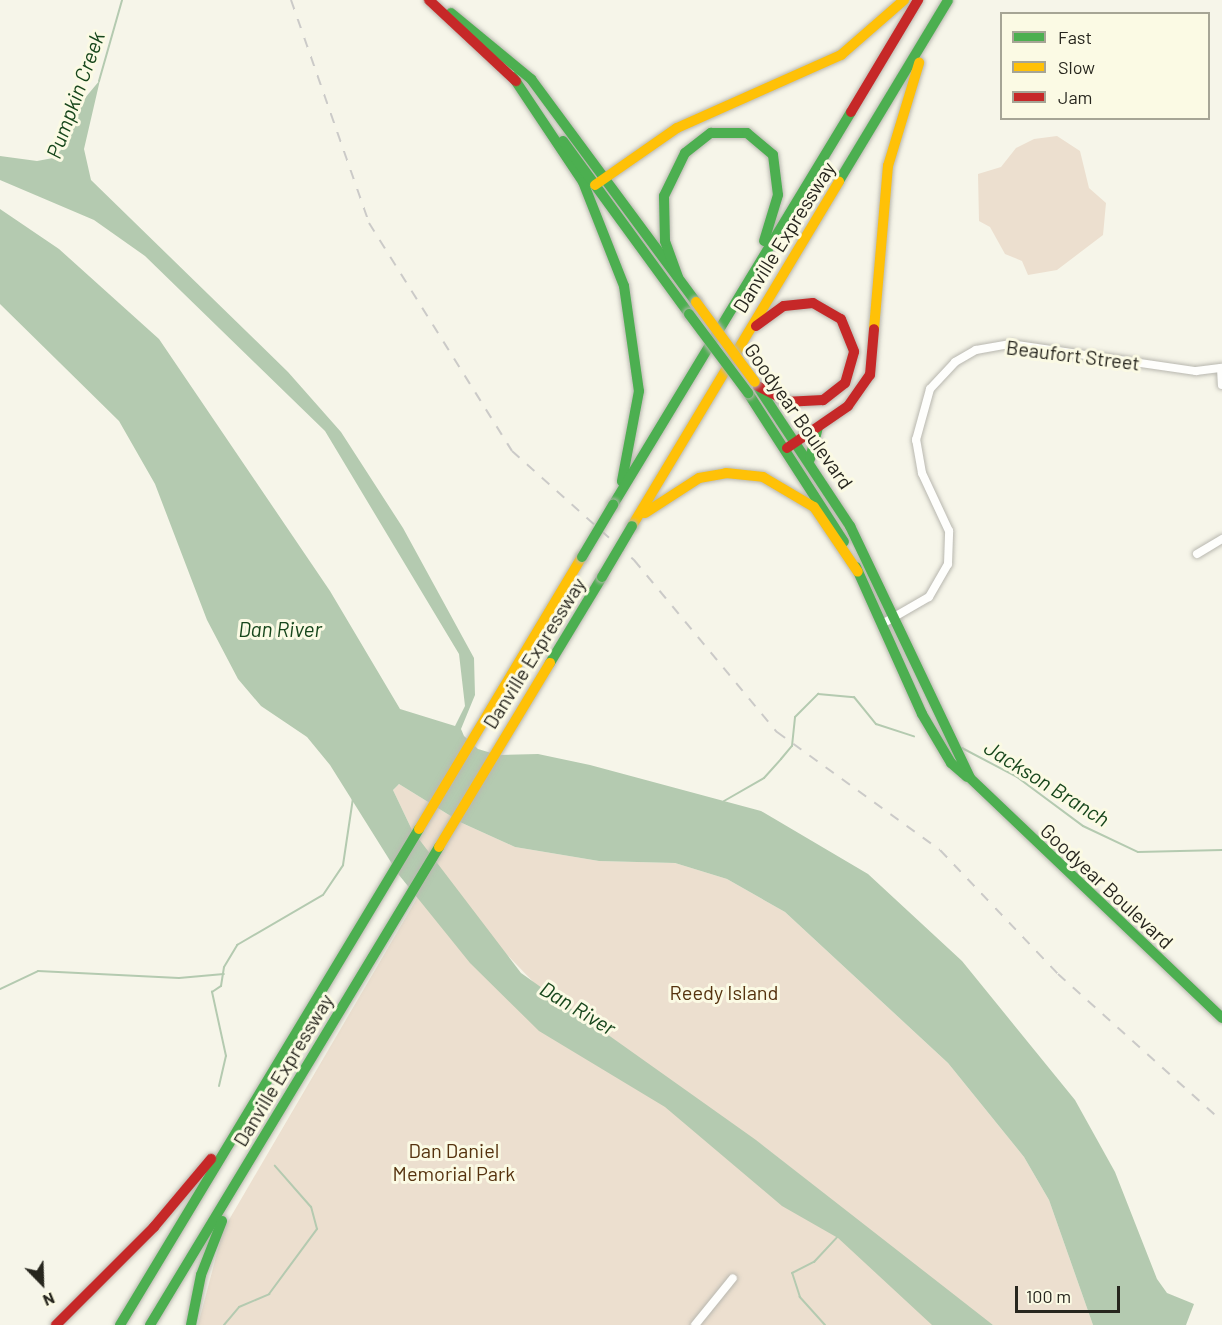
<!DOCTYPE html>
<style>
body{margin:0}
#map{position:relative;width:1222px;height:1325px;overflow:hidden;background:#f6f5e9;font-family:Barlow,sans-serif}
div>[style]{position:absolute}
.green>*{inset:0;background:#ecdfcf}
.water>*{inset:0;background:#b4cab0}
.stream>*{height:2px;margin:-1px;padding:0 1px;transform-origin:1px;border-radius:1px;background:#b4cab0}
.roads{filter:drop-shadow(0 0 2px #b8b7af) drop-shadow(0 0 2px #b8b7af)}
.street>*{height:8px;margin:-4px;padding:0 4px;transform-origin:4px;border-radius:4px;background:#fefefc}
.fast>*{height:10px;margin:-5px;padding:0 5px;transform-origin:5px;border-radius:5px;background:#4caf50}
.slow>*{height:10px;margin:-5px;padding:0 5px;transform-origin:5px;border-radius:5px;background:#ffc107}
.jam>*{height:10px;margin:-5px;padding:0 5px;transform-origin:5px;border-radius:5px;background:#c62828}
.rail>*{height:2px;margin-top:-1px;transform-origin:0;background:repeating-linear-gradient(90deg,#cbcac8 0 10px,transparent 0 20px)}
.bridges{filter:drop-shadow(0 0 2px #b8b7af) drop-shadow(0 0 2px #b8b7af)}
.fast-bridge>*{height:10px;margin:-5px;padding:0 5px;transform-origin:5px;border-radius:5px;background:#4caf50}
.slow-bridge>*{height:10px;margin:-5px;padding:0 5px;transform-origin:5px;border-radius:5px;background:#ffc107}
span{translate:-50% -50%;white-space:nowrap;text-align:center;line-height:1.15;-webkit-text-stroke:6px #fbfae4;paint-order:stroke}
.street-label{font-size:20px;color:#27261e}
.park-label{font-size:20px;color:#55320e}
.water-label{font-size:21px;color:#16461b;font-style:italic}
.legend{position:absolute;left:1000px;top:12px;width:210px;height:108px;box-sizing:border-box;background:#fbfae4;border:2px solid #a6a595;margin:0;padding:8px 10px;list-style:none;font-size:18px;color:#27261e}
.legend li{display:flex;align-items:center;gap:12px;height:30px}
.legend b{width:30px;border:2px solid #a6a595}
.north{position:absolute;left:12px;top:1253px;width:60px;height:60px;-webkit-text-stroke:4px #fbfae4;paint-order:stroke;rotate:157deg;font-size:16px;font-weight:700;line-height:24px;text-align:center;color:#27261e}
.north::after{content:'';display:block;margin:auto;width:21px;height:27px;background:#27261e;clip-path:polygon(50% 0,100% 100%,50% 72%,0 100%)}
.scale{position:absolute;left:1015px;top:1286px;width:105px;height:27px;box-sizing:border-box;border:3px solid #27261e;border-top:0;padding-left:8px;font-size:18px;line-height:21px;white-space:nowrap;color:#27261e;-webkit-text-stroke:4px #fbfae4;paint-order:stroke}
</style>
<div id="map">
<div class="green">
<i style="clip-path:polygon(1057px 136px,1080px 151px,1089px 188px,1106px 203px,1103px 235px,1057px 270px,1028px 275px,1022px 261px,1005px 254px,990px 227px,979px 221px,978px 174px,1001px 167px,1016px 148px,1034px 139px)"></i>
<i style="clip-path:polygon(399px 784px,462px 823px,515px 847px,599px 861px,675px 863px,727px 879px,785px 912px,948px 1063px,1024px 1157px,1049px 1200px,1093px 1325px,993px 1325px,980px 1317px,762px 1145px,544px 993px,484px 931px,412px 830px,393px 790px)"></i>
<i style="clip-path:polygon(420px 893px,653px 1094px,837px 1236px,933px 1325px,198px 1325px,223px 1230px)"></i>
</div>
<div class="water">
<i style="clip-path:polygon(100px 80px,84px 149px,91px 180px,288px 372px,341px 432px,403px 528px,474px 658px,475px 695px,461px 729px,464px 736px,478px 749px,498px 755px,538px 754px,590px 765px,761px 811px,868px 874px,962px 961px,1075px 1100px,1115px 1172px,1157px 1279px,1167px 1293px,1194px 1304px,1186px 1325px,1093px 1325px,1049px 1200px,1024px 1157px,948px 1063px,785px 912px,727px 879px,675px 863px,599px 861px,515px 847px,462px 823px,399px 784px,393px 790px,412px 830px,521px 973px,756px 1140px,993px 1325px,932px 1325px,838px 1238px,782px 1206px,665px 1107px,539px 1031px,470px 963px,399px 875px,330px 765px,307px 737px,261px 706px,238px 679px,207px 620px,155px 484px,119px 421px,0 304px,0 209px,59px 249px,159px 339px,330px 591px,400px 709px,455px 726px,465px 706px,459px 654px,325px 431px,145px 256px,94px 220px,0 180px,0 156px,37px 161px,53px 158px,61px 150px,85px 98px)"></i>
</div>
<div class="stream">
<i style="left:99px;top:81px;width:84px;rotate:-74.1deg"></i>
<i style="left:962px;top:748px;width:62px;rotate:27.8deg"></i>
<i style="left:1017px;top:777px;width:82px;rotate:36.6deg"></i>
<i style="left:1083px;top:826px;width:61px;rotate:25.3deg"></i>
<i style="left:1138px;top:852px;width:84px;rotate:-1.4deg"></i>
<i style="left:724px;top:801px;width:46px;rotate:-29.9deg"></i>
<i style="left:764px;top:778px;width:25px;rotate:-48deg"></i>
<i style="left:781px;top:759px;width:17px;rotate:-50deg"></i>
<i style="left:792px;top:746px;width:29px;rotate:-84deg"></i>
<i style="left:795px;top:717px;width:33px;rotate:-45deg"></i>
<i style="left:818px;top:694px;width:36px;rotate:5deg"></i>
<i style="left:854px;top:697px;width:35px;rotate:51deg"></i>
<i style="left:876px;top:724px;width:40px;rotate:18deg"></i>
<i style="left:0;top:989px;width:42px;rotate:-25.3deg"></i>
<i style="left:38px;top:971px;width:141px;rotate:2.8deg"></i>
<i style="left:179px;top:978px;width:45px;rotate:-5.1deg"></i>
<i style="left:219px;top:1086px;width:31px;rotate:-77deg"></i>
<i style="left:226px;top:1056px;width:66px;rotate:-102.3deg"></i>
<i style="left:212px;top:992px;width:11px;rotate:-34deg"></i>
<i style="left:221px;top:986px;width:19px;rotate:-81deg"></i>
<i style="left:224px;top:967px;width:26px;rotate:-59deg"></i>
<i style="left:237px;top:945px;width:99px;rotate:-30.2deg"></i>
<i style="left:323px;top:895px;width:36px;rotate:-56deg"></i>
<i style="left:343px;top:865px;width:68px;rotate:-81.5deg"></i>
<i style="left:224px;top:1325px;width:23px;rotate:-50deg"></i>
<i style="left:239px;top:1307px;width:33px;rotate:-23deg"></i>
<i style="left:269px;top:1294px;width:81px;rotate:-53.6deg"></i>
<i style="left:317px;top:1229px;width:23px;rotate:-105deg"></i>
<i style="left:311px;top:1207px;width:55px;rotate:-131.3deg"></i>
<i style="left:825px;top:1325px;width:38px;rotate:-132deg"></i>
<i style="left:800px;top:1297px;width:25px;rotate:-108deg"></i>
<i style="left:792px;top:1273px;width:25px;rotate:-27deg"></i>
<i style="left:814px;top:1262px;width:34px;rotate:-47deg"></i>
</div>
<div class="roads">
<div class="street">
<i style="left:1221px;top:368px;width:17px;rotate:87deg"></i>
<i style="left:1197px;top:554px;width:29px;rotate:-31deg"></i>
<i style="left:882px;top:624px;width:54px;rotate:-29.9deg"></i>
<i style="left:929px;top:597px;width:38px;rotate:-60deg"></i>
<i style="left:948px;top:564px;width:33px;rotate:-88deg"></i>
<i style="left:949px;top:531px;width:64px;rotate:-115deg"></i>
<i style="left:922px;top:473px;width:34px;rotate:-100deg"></i>
<i style="left:916px;top:440px;width:53px;rotate:-74.6deg"></i>
<i style="left:930px;top:389px;width:37px;rotate:-47deg"></i>
<i style="left:955px;top:362px;width:24px;rotate:-30deg"></i>
<i style="left:976px;top:350px;width:35px;rotate:-10deg"></i>
<i style="left:1010px;top:344px;width:188px;rotate:8.3deg"></i>
<i style="left:1196px;top:371px;width:26px;rotate:-7deg"></i>
<i style="left:695px;top:1325px;width:60px;rotate:-51deg"></i>
</div>
<div class="fast">
<i style="left:451px;top:13px;width:104px;rotate:39.5deg"></i>
<i style="left:531px;top:79px;width:277px;rotate:53.5deg"></i>
<i style="left:513px;top:77px;width:126px;rotate:56.3deg"></i>
<i style="left:583px;top:182px;width:112px;rotate:68.5deg"></i>
<i style="left:624px;top:286px;width:106px;rotate:81.9deg"></i>
<i style="left:639px;top:391px;width:92px;rotate:100.7deg"></i>
<i style="left:563px;top:141px;width:214px;rotate:53.9deg"></i>
<i style="left:839px;top:181px;width:211px;rotate:-58.9deg"></i>
<i style="left:678px;top:277px;width:38px;rotate:-110deg"></i>
<i style="left:665px;top:241px;width:45px;rotate:-91.3deg"></i>
<i style="left:664px;top:196px;width:48px;rotate:-64deg"></i>
<i style="left:685px;top:153px;width:33px;rotate:-38deg"></i>
<i style="left:711px;top:133px;width:36px"></i>
<i style="left:747px;top:133px;width:34px;rotate:40deg"></i>
<i style="left:773px;top:155px;width:40px;rotate:82.9deg"></i>
<i style="left:778px;top:195px;width:48px;rotate:106.9deg"></i>
<i style="left:758px;top:387px;width:167px;rotate:56.5deg"></i>
<i style="left:850px;top:526px;width:279px;rotate:64.5deg"></i>
<i style="left:970px;top:778px;width:348px;rotate:43.6deg"></i>
<i style="left:748px;top:393px;width:177px;rotate:57.2deg"></i>
<i style="left:810px;top:459px;width:32px;rotate:-76deg"></i>
<i style="left:613px;top:505px;width:459px;rotate:-58.8deg"></i>
<i style="left:856px;top:567px;width:161px;rotate:65.8deg"></i>
<i style="left:922px;top:714px;width:57px;rotate:59.4deg"></i>
<i style="left:951px;top:763px;width:21px;rotate:41deg"></i>
<i style="left:550px;top:663px;width:100px;rotate:-58.8deg"></i>
<i style="left:120px;top:1325px;width:579px;rotate:-58.92deg"></i>
<i style="left:150px;top:1325px;width:559px;rotate:-58.84deg"></i>
<i style="left:191px;top:1325px;width:51px;rotate:-78.7deg"></i>
<i style="left:201px;top:1275px;width:58px;rotate:-68.7deg"></i>
</div>
<div class="slow">
<i style="left:595px;top:185px;width:100px;rotate:-34.8deg"></i>
<i style="left:677px;top:128px;width:180px;rotate:-24deg"></i>
<i style="left:841px;top:55px;width:84px;rotate:-41.1deg"></i>
<i style="left:874px;top:329px;width:164px;rotate:-85.1deg"></i>
<i style="left:888px;top:166px;width:108px;rotate:-73.2deg"></i>
<i style="left:645px;top:513px;width:64px;rotate:-32.9deg"></i>
<i style="left:699px;top:478px;width:27px;rotate:-10deg"></i>
<i style="left:726px;top:473px;width:37px;rotate:6deg"></i>
<i style="left:763px;top:477px;width:59px;rotate:30.5deg"></i>
<i style="left:814px;top:507px;width:78px;rotate:55.9deg"></i>
<i style="left:632px;top:526px;width:402px;rotate:-59deg"></i>
<i style="left:419px;top:829px;width:317px;rotate:-59.1deg"></i>
<i style="left:439px;top:847px;width:215px;rotate:-58.9deg"></i>
</div>
<div class="jam">
<i style="left:429px;top:0;width:119px;rotate:43deg"></i>
<i style="left:851px;top:112px;width:131px;rotate:-59.1deg"></i>
<i style="left:756px;top:326px;width:34px;rotate:-36deg"></i>
<i style="left:784px;top:306px;width:29px;rotate:-6deg"></i>
<i style="left:813px;top:303px;width:32px;rotate:30deg"></i>
<i style="left:841px;top:319px;width:35px;rotate:68deg"></i>
<i style="left:854px;top:352px;width:32px;rotate:106deg"></i>
<i style="left:845px;top:383px;width:28px;rotate:142deg"></i>
<i style="left:823px;top:400px;width:34px;rotate:177deg"></i>
<i style="left:789px;top:402px;width:35px;rotate:-153deg"></i>
<i style="left:787px;top:448px;width:74px;rotate:-34.5deg"></i>
<i style="left:848px;top:406px;width:38px;rotate:-55deg"></i>
<i style="left:870px;top:375px;width:46px;rotate:-85deg"></i>
<i style="left:56px;top:1325px;width:139px;rotate:-45deg"></i>
<i style="left:154px;top:1227px;width:89px;rotate:-50deg"></i>
</div>
</div>
<div class="rail">
<i style="left:291px;top:0;width:236px;rotate:70.7deg"></i>
<i style="left:369px;top:223px;width:269px;rotate:57.9deg"></i>
<i style="left:512px;top:451px;width:164px;rotate:41.8deg"></i>
<i style="left:634px;top:560px;width:224px;rotate:50.3deg"></i>
<i style="left:777px;top:732px;width:201px;rotate:35.9deg"></i>
<i style="left:940px;top:850px;width:171px;rotate:46.4deg"></i>
<i style="left:1058px;top:974px;width:220px;rotate:41.9deg"></i>
</div>
<div class="bridges">
<div class="fast-bridge">
<i style="left:689px;top:314px;width:99px;rotate:53.2deg"></i>
<i style="left:582px;top:557px;width:61px;rotate:-59.2deg"></i>
<i style="left:602px;top:577px;width:59px;rotate:-59.5deg"></i>
</div>
<div class="slow-bridge">
<i style="left:696px;top:302px;width:99px;rotate:53.6deg"></i>
</div>
</div>
<div class="street-label">
<span style="left:784px;top:237px;rotate:-58deg">Danville Expressway</span>
<span style="left:1073px;top:355px;rotate:7deg">Beaufort Street</span>
<span style="left:799px;top:416px;rotate:55deg">Goodyear Boulevard</span>
<span style="left:534px;top:653px;rotate:-58deg">Danville Expressway</span>
<span style="left:1107px;top:886px;rotate:43deg">Goodyear Boulevard</span>
<span style="left:283px;top:1070px;rotate:-59deg">Danville Expressway</span>
</div>
<div class="park-label">
<span style="left:724px;top:992px">Reedy Island</span>
<span style="left:454px;top:1162px">Dan Daniel<br>Memorial Park</span>
</div>
<div class="water-label">
<span style="left:75px;top:95px;rotate:-70deg">Pumpkin Creek</span>
<span style="left:280px;top:629px">Dan River</span>
<span style="left:1047px;top:783px;rotate:32deg">Jackson Branch</span>
<span style="left:578px;top:1008px;rotate:31deg">Dan River</span>
</div>
<ul class="legend">
<li><b style="height:8px;background:#4caf50"></b>Fast</li>
<li><b style="height:8px;background:#ffc107"></b>Slow</li>
<li><b style="height:8px;background:#c62828"></b>Jam</li>
</ul>
<div class="north">N</div>
<div class="scale">100 m</div>
</div>
